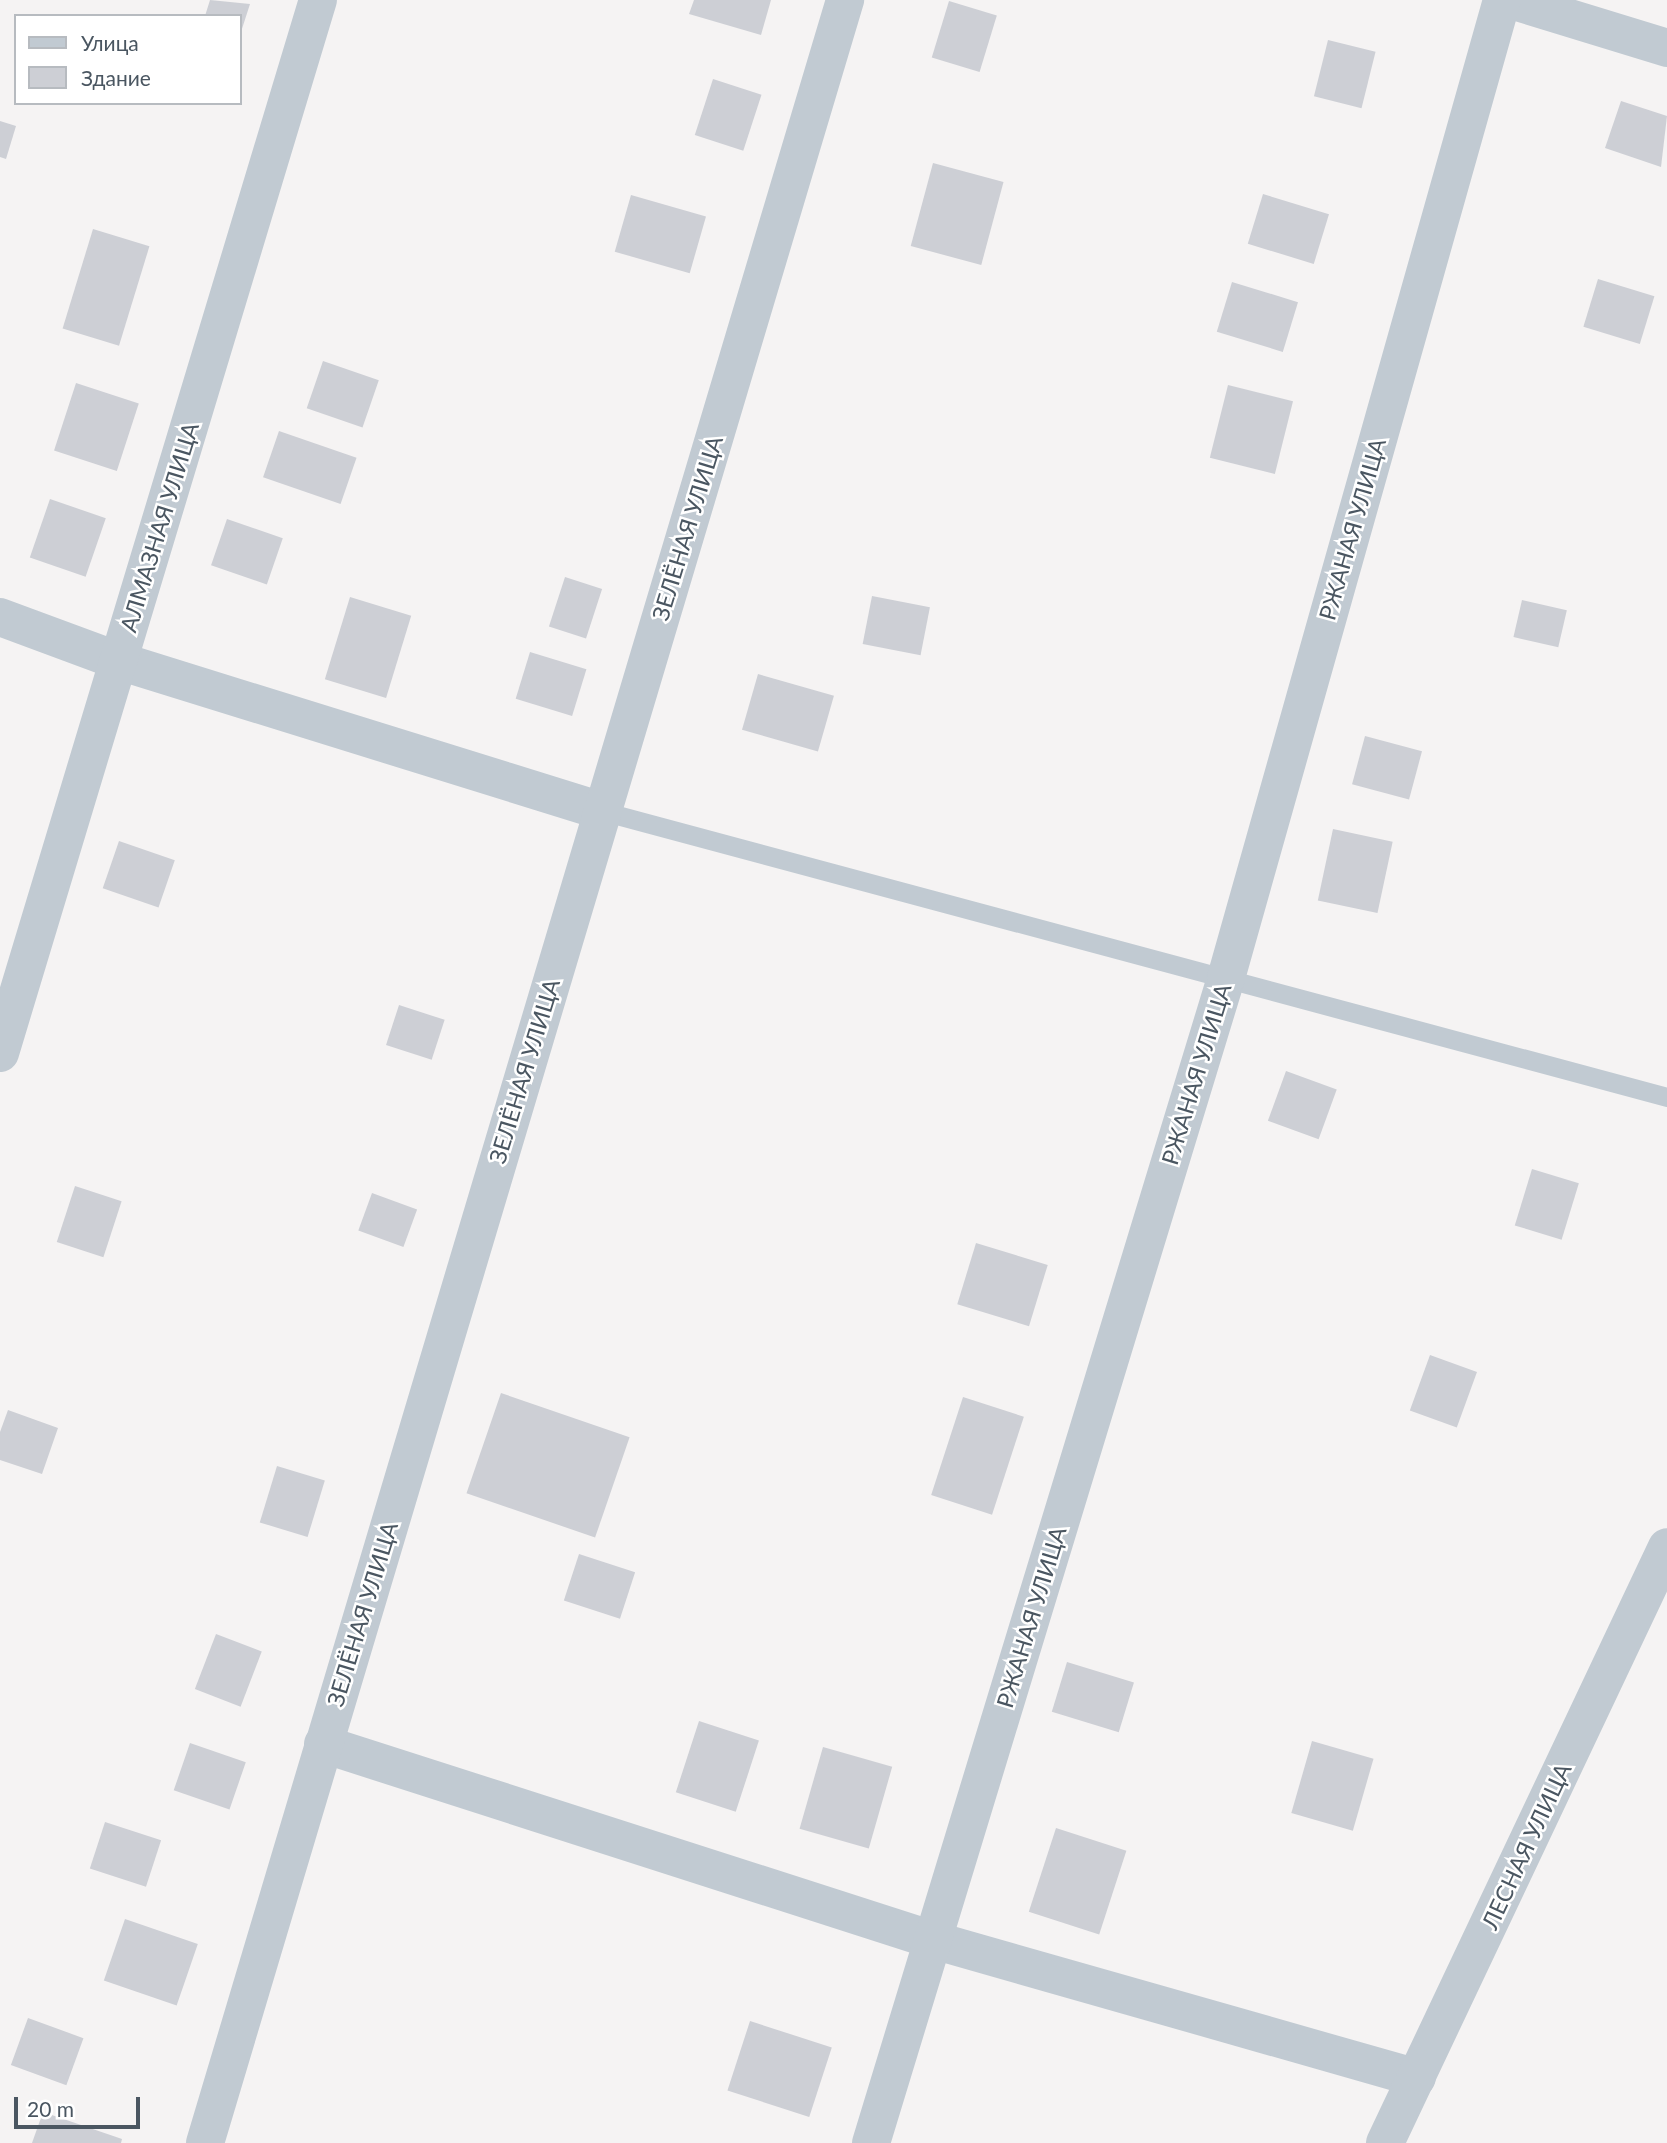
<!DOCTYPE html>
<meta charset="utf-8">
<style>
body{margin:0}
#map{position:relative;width:1667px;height:2143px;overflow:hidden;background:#f5f3f3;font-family:Lato,sans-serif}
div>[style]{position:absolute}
.building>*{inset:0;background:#cdcfd5;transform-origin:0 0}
.service>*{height:19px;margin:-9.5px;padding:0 9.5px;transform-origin:9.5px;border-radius:9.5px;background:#c1cad2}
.minor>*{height:38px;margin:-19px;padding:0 19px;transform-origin:19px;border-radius:19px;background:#c1cad2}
span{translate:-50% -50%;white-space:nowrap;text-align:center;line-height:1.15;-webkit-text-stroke:5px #fff;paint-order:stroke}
.street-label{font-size:23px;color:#4a5661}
.legend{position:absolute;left:14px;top:14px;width:228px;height:91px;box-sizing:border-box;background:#fff;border:2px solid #b7bbc0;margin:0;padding:9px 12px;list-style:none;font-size:21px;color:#4a5661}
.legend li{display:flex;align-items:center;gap:14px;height:35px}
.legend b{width:35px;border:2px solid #b7bbc0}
.scale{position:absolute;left:14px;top:2097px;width:126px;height:32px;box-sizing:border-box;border:4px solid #4a5661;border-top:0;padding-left:9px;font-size:21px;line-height:24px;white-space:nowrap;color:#4a5661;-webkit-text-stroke:5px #fff;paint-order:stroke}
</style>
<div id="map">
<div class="building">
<i style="clip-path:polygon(210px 0,250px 4px,240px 35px,240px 16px,205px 16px)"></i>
<i style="clip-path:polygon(694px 0,771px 0,761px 35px,689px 14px)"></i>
<i style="left:949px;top:1px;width:50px;height:59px;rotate:17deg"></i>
<i style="left:1328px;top:40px;width:49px;height:58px;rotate:14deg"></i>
<i style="left:713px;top:79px;width:51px;height:59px;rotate:18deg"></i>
<i style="clip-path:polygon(1621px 101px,1667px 116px,1661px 167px,1605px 148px)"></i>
<i style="clip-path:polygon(0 121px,16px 126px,6px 159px,0 157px)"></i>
<i style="left:933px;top:163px;width:73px;height:86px;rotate:15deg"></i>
<i style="left:1263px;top:194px;width:69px;height:52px;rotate:17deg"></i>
<i style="left:631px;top:195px;width:78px;height:59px;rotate:16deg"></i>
<i style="left:93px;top:229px;width:59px;height:104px;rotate:17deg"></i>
<i style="left:1598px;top:279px;width:59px;height:50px;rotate:17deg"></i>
<i style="left:1232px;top:282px;width:69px;height:52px;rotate:17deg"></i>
<i style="left:323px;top:361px;width:59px;height:50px;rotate:19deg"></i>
<i style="left:76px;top:383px;width:66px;height:71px;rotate:18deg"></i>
<i style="left:1228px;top:385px;width:67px;height:75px;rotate:14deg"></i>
<i style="left:279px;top:431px;width:82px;height:49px;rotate:19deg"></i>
<i style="left:50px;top:499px;width:59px;height:62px;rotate:19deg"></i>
<i style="left:227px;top:519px;width:59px;height:49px;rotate:19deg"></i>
<i style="left:565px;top:577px;width:39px;height:52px;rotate:18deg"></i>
<i style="left:872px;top:596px;width:59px;height:49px;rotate:11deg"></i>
<i style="left:350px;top:597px;width:64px;height:86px;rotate:17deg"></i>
<i style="left:1522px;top:600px;width:46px;height:38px;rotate:13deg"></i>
<i style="left:530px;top:652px;width:59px;height:49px;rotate:17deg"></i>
<i style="left:758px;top:674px;width:79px;height:58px;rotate:16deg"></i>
<i style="left:1365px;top:736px;width:59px;height:50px;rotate:15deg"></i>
<i style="left:1333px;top:829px;width:61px;height:73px;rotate:12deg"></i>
<i style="left:119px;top:841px;width:59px;height:50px;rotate:19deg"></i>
<i style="left:399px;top:1005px;width:48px;height:42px;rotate:18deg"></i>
<i style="left:1286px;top:1071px;width:54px;height:53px;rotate:20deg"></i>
<i style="left:1532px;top:1169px;width:49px;height:59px;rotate:17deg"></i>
<i style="left:75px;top:1186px;width:49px;height:59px;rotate:18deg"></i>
<i style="left:372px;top:1193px;width:48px;height:40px;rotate:20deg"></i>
<i style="left:976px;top:1243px;width:75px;height:64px;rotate:17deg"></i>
<i style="left:1430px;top:1355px;width:50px;height:59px;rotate:20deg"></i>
<i style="left:501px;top:1393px;width:136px;height:106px;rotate:19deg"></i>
<i style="left:963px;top:1397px;width:64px;height:103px;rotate:18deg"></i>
<i style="clip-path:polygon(8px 1410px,58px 1428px,42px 1474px,0 1460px,0 1432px)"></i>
<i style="left:277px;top:1466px;width:50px;height:59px;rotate:17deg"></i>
<i style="left:579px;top:1554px;width:59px;height:49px;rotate:18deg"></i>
<i style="left:216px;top:1634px;width:49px;height:59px;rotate:21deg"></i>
<i style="left:1067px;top:1662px;width:70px;height:52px;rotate:17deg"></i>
<i style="left:699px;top:1721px;width:63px;height:75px;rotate:18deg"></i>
<i style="left:1312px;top:1741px;width:64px;height:75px;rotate:16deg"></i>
<i style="left:190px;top:1743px;width:59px;height:50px;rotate:19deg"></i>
<i style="left:823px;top:1747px;width:72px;height:85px;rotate:16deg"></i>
<i style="left:105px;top:1822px;width:59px;height:49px;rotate:18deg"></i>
<i style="left:1056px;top:1828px;width:74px;height:88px;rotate:18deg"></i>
<i style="left:125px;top:1919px;width:77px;height:65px;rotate:19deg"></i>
<i style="left:28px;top:2018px;width:59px;height:50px;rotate:20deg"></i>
<i style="left:750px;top:2021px;width:86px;height:73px;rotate:18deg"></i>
<i style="clip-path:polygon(43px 2112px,122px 2139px,121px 2143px,32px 2143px)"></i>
</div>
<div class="service">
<i style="left:602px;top:811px;width:1103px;rotate:15.03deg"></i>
</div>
<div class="minor">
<i style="left:1511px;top:0;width:163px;rotate:17.1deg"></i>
<i style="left:0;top:617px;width:127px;rotate:20.3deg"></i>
<i style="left:119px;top:661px;width:506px;rotate:17.25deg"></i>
<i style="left:0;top:1053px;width:1100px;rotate:-73.2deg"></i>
<i style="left:323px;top:1744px;width:641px;rotate:17.81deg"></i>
<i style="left:933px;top:1940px;width:503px;rotate:15.91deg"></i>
<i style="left:205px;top:2143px;width:2237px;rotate:-73.37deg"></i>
<i style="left:871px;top:2143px;width:1218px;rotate:-73.05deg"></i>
<i style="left:1226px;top:978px;width:1016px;rotate:-74.24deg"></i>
<i style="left:1385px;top:2143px;width:659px;rotate:-64.68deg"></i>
</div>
<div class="street-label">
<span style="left:159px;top:527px;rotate:-73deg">АЛМАЗНАЯ УЛИЦА</span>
<span style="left:687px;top:528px;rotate:-73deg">ЗЕЛЁНАЯ УЛИЦА</span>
<span style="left:1352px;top:529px;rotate:-74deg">РЖАНАЯ УЛИЦА</span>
<span style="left:524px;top:1071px;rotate:-73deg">ЗЕЛЁНАЯ УЛИЦА</span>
<span style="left:1196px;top:1074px;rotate:-73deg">РЖАНАЯ УЛИЦА</span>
<span style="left:362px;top:1614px;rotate:-73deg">ЗЕЛЁНАЯ УЛИЦА</span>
<span style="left:1031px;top:1617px;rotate:-73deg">РЖАНАЯ УЛИЦА</span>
<span style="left:1526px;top:1846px;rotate:-65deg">ЛЕСНАЯ УЛИЦА</span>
</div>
<ul class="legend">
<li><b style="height:9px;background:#c1cad2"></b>Улица</li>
<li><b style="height:19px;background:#cdcfd5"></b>Здание</li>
</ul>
<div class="scale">20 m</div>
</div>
